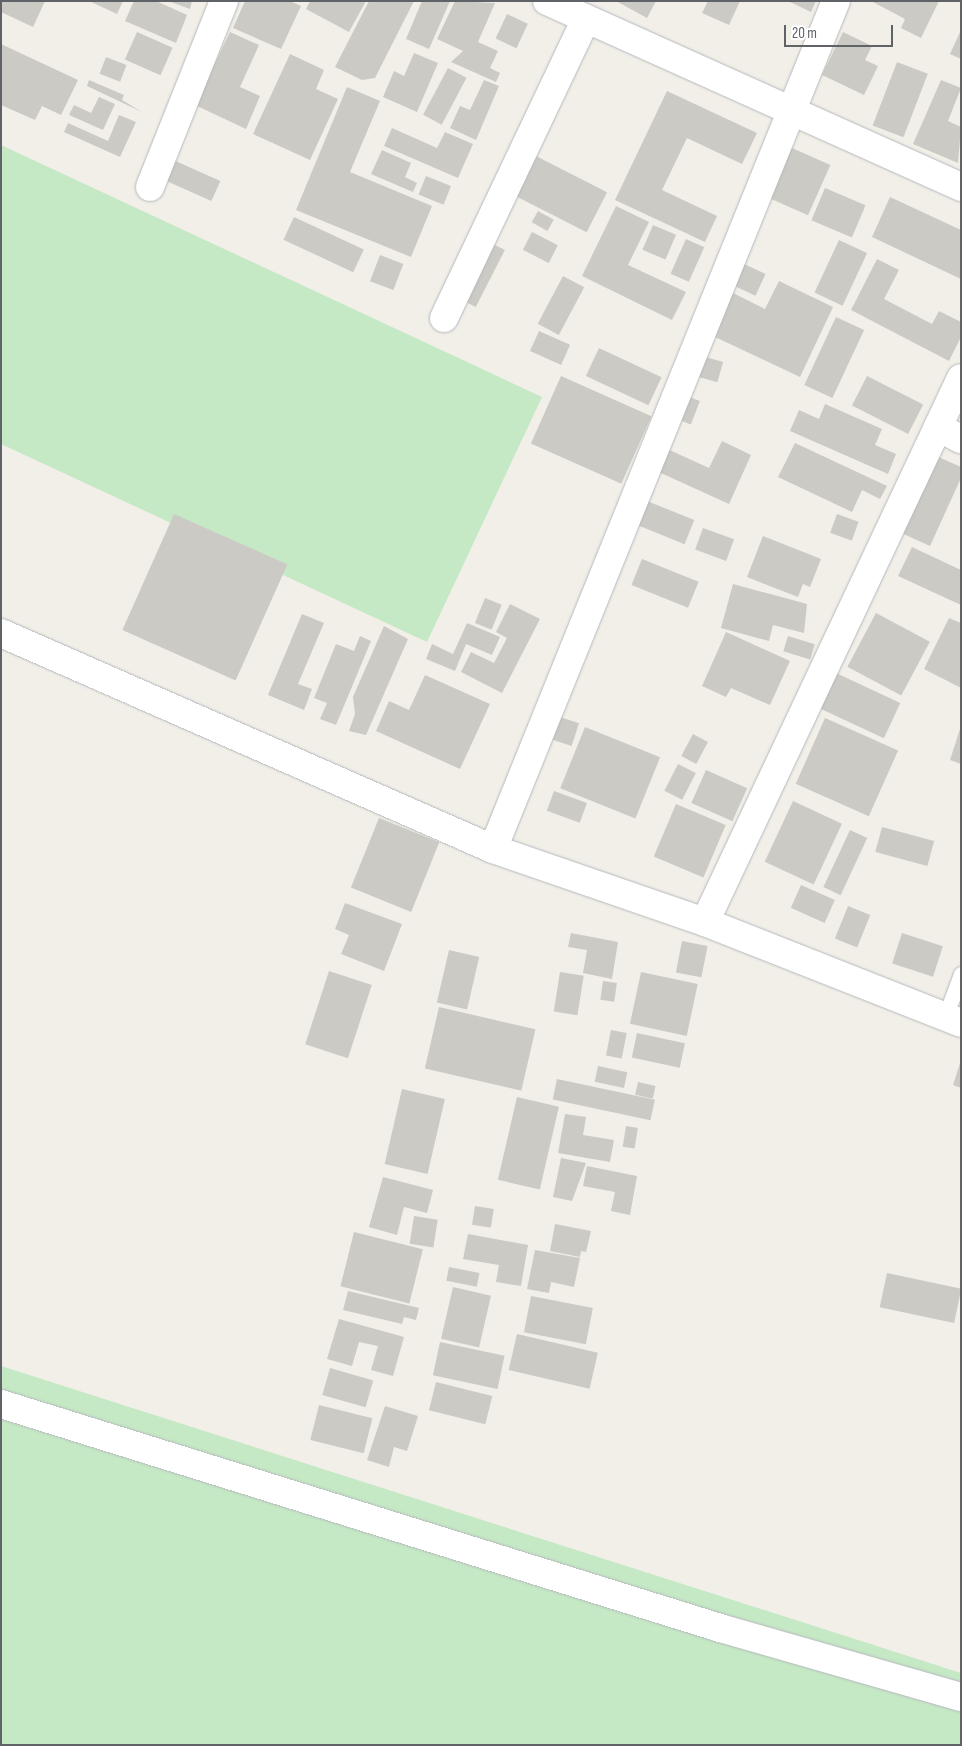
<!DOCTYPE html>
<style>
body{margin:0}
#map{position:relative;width:962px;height:1746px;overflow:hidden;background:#f1efe8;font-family:"Sofia Sans Condensed",sans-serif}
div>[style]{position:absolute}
.green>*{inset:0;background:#c5e8c5}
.building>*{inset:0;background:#cccac5;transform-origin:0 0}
.roads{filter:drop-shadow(0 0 1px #b5b8bc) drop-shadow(0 0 1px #b5b8bc)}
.lane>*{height:15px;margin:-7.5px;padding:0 7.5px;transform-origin:7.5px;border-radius:7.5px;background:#fff}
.street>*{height:28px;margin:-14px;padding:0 14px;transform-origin:14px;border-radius:14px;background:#fff}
.secondary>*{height:28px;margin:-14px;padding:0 14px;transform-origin:14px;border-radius:14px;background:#fff}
span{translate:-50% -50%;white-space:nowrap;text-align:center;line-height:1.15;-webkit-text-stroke:4px #fff;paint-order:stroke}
.frame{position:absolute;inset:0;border:2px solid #5f6368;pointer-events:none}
.scale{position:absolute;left:784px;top:25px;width:109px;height:22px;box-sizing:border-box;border:2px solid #5f6368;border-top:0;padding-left:6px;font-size:15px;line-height:18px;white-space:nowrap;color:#5f6368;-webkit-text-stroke:4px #fff;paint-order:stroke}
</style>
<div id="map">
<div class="green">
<i style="clip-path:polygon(1px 145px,542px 397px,427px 642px,1px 444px)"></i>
<i style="clip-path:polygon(1px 1366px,961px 1673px,961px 1745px,1px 1745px)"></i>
</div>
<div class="building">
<i style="clip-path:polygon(1px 1px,45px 1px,33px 27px,1px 12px)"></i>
<i style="clip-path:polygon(89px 1px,123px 1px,117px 14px)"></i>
<i style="clip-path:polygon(134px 1px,156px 1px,187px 15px,176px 43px,125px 21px)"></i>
<i style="clip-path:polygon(168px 1px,192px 1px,190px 9px)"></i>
<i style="clip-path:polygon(245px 1px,290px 1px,301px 6px,281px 49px,233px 28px)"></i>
<i style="clip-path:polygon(310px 1px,366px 1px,349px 32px,306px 9px)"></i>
<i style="clip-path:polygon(369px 1px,414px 1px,375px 78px,362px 80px,335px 67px)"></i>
<i style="clip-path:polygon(422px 1px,450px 1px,429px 49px,406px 39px)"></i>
<i style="clip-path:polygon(455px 1px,495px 3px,478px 42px,498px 51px,490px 68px,500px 73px,496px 82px,451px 62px,463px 51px,437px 39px)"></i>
<i style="clip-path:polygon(616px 1px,656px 1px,647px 18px)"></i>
<i style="clip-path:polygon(708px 1px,740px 1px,729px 25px,702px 13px)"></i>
<i style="clip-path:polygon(788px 1px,816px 1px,811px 12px)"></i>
<i style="clip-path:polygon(871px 1px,939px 1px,921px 38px,901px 28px,905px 19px)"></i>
<i style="left:507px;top:14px;width:23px;height:27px;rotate:25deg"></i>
<i style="clip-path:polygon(961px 30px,961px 59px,950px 54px)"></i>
<i style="left:137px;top:32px;width:39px;height:30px;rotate:24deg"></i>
<i style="clip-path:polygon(230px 32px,259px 45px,240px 87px,260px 96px,246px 129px,195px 105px)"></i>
<i style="clip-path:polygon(843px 32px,872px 46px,865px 60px,878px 66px,864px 95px,822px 75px)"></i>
<i style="clip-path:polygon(1px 44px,78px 80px,61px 115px,42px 106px,35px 120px,1px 105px)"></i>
<i style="clip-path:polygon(414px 53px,438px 63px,417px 112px,383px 97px,394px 71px,404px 76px)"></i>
<i style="clip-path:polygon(290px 54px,324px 70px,316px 89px,338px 99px,310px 160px,253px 134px)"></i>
<i style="left:106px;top:57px;width:22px;height:18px;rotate:21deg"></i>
<i style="left:897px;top:62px;width:33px;height:68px;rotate:21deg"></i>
<i style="left:448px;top:68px;width:21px;height:53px;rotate:28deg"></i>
<i style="clip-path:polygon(89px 80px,124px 95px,122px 100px,142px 112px,87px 86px)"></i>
<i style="clip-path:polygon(484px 80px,499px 86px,476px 140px,450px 128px,460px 106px,470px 110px)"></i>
<i style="clip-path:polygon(941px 80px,961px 88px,948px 121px,961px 127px,958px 163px,913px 144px)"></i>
<i style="clip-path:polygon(347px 87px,380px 101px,350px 172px,432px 206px,411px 257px,296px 210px)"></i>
<i style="clip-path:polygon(667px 91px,757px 133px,742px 164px,687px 138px,662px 190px,717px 216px,705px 242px,615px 200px)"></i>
<i style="clip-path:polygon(99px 97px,115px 104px,103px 130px,69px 115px,74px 105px,91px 113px)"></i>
<i style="clip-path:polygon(119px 115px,136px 122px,120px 157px,64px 132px,68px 123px,108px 141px)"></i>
<i style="clip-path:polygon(392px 128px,437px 148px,445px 132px,473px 144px,458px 178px,384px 146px)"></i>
<i style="left:792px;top:148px;width:42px;height:55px;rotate:24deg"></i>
<i style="clip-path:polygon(382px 150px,411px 163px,405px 177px,417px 183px,413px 192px,371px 174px)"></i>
<i style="left:534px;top:155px;width:82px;height:45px;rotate:27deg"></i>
<i style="left:171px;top:159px;width:54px;height:22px;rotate:24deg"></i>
<i style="left:426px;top:176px;width:27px;height:20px;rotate:22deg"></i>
<i style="left:825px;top:188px;width:44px;height:35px;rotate:23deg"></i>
<i style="clip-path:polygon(890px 197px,961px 230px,961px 279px,872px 237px)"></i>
<i style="clip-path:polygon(616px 206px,649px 222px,628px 265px,686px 292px,672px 320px,582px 276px)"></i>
<i style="left:538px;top:211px;width:18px;height:13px;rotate:29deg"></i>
<i style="left:294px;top:217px;width:77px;height:25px;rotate:25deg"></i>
<i style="left:653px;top:225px;width:25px;height:27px;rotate:23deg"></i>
<i style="left:532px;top:232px;width:29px;height:20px;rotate:27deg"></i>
<i style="left:686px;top:239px;width:20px;height:38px;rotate:24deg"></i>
<i style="left:839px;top:240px;width:31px;height:58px;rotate:25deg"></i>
<i style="left:487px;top:241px;width:20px;height:64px;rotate:27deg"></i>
<i style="left:380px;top:255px;width:25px;height:28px;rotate:21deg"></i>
<i style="clip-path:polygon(877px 259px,899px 270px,884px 299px,932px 324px,939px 311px,961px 322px,961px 337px,949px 361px,851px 310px)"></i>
<i style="left:742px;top:263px;width:26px;height:24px;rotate:25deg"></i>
<i style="left:563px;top:276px;width:24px;height:54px;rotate:28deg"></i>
<i style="clip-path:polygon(779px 281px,833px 307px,800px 377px,713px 336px,733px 293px,765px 309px)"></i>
<i style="left:836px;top:317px;width:31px;height:75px;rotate:25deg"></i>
<i style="left:539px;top:331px;width:34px;height:22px;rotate:24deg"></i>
<i style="left:599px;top:348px;width:69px;height:31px;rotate:25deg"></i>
<i style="left:702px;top:356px;width:22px;height:21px;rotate:16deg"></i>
<i style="left:561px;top:376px;width:99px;height:74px;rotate:24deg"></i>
<i style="left:867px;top:376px;width:63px;height:33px;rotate:27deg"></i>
<i style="left:684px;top:395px;width:17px;height:25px;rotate:21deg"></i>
<i style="clip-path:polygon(825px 404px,882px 429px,875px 445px,896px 454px,888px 474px,790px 431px,799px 410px,819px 419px)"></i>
<i style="clip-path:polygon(722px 441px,751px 455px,729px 504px,652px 469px,663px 447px,709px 468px)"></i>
<i style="clip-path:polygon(795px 443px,887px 486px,880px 499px,862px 490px,852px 512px,778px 477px)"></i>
<i style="clip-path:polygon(934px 455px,961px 467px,961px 478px,930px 546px,899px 532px)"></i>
<i style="left:647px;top:501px;width:51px;height:26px;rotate:22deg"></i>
<i style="left:174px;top:514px;width:124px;height:127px;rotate:24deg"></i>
<i style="left:837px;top:514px;width:23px;height:20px;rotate:20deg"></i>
<i style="left:703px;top:528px;width:33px;height:23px;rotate:20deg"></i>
<i style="clip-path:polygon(763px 536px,821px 559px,810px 587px,803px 584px,798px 597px,747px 577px)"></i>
<i style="clip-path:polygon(912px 547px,961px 570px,961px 605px,898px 576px)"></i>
<i style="left:642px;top:559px;width:61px;height:28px;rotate:22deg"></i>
<i style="clip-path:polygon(733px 584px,807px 604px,804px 633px,773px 625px,769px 641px,721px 628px)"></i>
<i style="left:485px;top:598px;width:18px;height:27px;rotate:22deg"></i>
<i style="clip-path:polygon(510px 604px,540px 619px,502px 693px,461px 672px,471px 652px,494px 663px,507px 638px,496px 632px)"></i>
<i style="left:876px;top:613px;width:61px;height:61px;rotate:28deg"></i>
<i style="clip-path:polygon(302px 614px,324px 623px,298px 684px,312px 689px,304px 710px,268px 695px)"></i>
<i style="clip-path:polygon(949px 618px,961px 623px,961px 688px,924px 669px)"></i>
<i style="clip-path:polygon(467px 623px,500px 637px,492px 655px,466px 644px,455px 671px,426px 659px,432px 644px,453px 654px)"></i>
<i style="clip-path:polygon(384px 626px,408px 639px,366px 735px,349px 731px,355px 714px,353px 697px)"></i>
<i style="clip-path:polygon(726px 632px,790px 661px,770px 705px,731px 688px,726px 697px,702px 686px)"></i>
<i style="clip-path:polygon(360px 636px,371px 641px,336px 725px,320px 719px,327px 703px,314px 698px,336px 644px,354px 651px)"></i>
<i style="left:788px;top:636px;width:28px;height:16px;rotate:17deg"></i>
<i style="left:836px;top:673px;width:71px;height:39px;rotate:25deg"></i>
<i style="clip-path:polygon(425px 675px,490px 704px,460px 769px,376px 731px,389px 701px,409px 710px)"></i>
<i style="left:560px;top:717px;width:20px;height:24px;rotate:18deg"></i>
<i style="left:825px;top:718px;width:80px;height:72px;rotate:24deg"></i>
<i style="left:585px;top:727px;width:81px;height:66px;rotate:22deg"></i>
<i style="clip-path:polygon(960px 729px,961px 729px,961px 764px,950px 760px)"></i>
<i style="left:693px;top:734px;width:17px;height:25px;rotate:28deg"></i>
<i style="left:678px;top:764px;width:20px;height:30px;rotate:27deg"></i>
<i style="left:706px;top:770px;width:45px;height:36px;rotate:24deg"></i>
<i style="left:554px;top:791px;width:35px;height:21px;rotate:20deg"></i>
<i style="left:793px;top:801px;width:54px;height:67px;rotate:25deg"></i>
<i style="left:676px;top:804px;width:54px;height:57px;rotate:23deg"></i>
<i style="left:379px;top:818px;width:65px;height:75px;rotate:22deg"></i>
<i style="left:882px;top:827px;width:54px;height:26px;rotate:15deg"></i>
<i style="left:850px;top:830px;width:19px;height:63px;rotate:25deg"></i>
<i style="left:801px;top:885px;width:37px;height:25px;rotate:24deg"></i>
<i style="clip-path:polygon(345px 903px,402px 924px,384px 971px,341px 954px,349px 935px,335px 929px)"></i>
<i style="left:848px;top:906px;width:24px;height:35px;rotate:22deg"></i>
<i style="clip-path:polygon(571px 933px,618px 942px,612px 979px,583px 973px,587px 950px,568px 947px)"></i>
<i style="left:902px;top:933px;width:43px;height:32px;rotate:18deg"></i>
<i style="left:682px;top:941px;width:26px;height:32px;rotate:11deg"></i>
<i style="left:449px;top:950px;width:31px;height:54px;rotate:13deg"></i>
<i style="left:329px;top:971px;width:45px;height:77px;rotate:18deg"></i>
<i style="left:560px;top:972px;width:24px;height:40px;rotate:9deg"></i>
<i style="left:641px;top:972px;width:58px;height:53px;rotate:12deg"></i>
<i style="left:603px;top:981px;width:14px;height:19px;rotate:8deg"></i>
<i style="left:439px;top:1007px;width:99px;height:63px;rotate:13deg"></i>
<i style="left:611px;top:1030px;width:16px;height:26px;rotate:11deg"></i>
<i style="left:637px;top:1033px;width:49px;height:25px;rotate:12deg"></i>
<i style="clip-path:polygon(960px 1063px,961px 1063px,961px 1088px,953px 1085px)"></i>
<i style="left:598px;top:1066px;width:30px;height:16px;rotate:12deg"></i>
<i style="left:557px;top:1079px;width:100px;height:21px;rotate:12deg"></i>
<i style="left:638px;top:1082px;width:18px;height:13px;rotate:13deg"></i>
<i style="left:402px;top:1089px;width:44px;height:77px;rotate:13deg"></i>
<i style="left:517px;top:1097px;width:43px;height:85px;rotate:13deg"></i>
<i style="clip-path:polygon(565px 1114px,586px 1117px,583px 1135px,614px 1140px,610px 1162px,558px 1153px)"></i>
<i style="left:626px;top:1126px;width:12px;height:21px;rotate:9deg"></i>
<i style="clip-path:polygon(561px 1158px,586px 1163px,572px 1201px,553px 1197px)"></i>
<i style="clip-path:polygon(587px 1166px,637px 1176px,630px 1215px,611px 1211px,615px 1192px,583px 1186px)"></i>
<i style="clip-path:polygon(383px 1177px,433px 1190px,427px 1213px,404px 1207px,397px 1235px,369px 1227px)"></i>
<i style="left:475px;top:1206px;width:19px;height:19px;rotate:9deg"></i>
<i style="left:414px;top:1216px;width:24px;height:28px;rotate:9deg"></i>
<i style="clip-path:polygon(555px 1224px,591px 1231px,586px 1252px,581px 1251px,580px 1257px,550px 1251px)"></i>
<i style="left:354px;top:1232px;width:71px;height:56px;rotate:14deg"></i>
<i style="clip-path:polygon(468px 1234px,528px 1245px,521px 1286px,496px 1282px,499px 1265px,463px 1259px)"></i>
<i style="clip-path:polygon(535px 1250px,580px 1258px,574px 1287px,551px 1282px,549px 1293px,527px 1289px)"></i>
<i style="left:449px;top:1267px;width:31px;height:14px;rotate:11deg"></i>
<i style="left:887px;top:1273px;width:76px;height:35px;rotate:12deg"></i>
<i style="left:453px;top:1287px;width:39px;height:53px;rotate:13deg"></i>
<i style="clip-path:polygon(348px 1291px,419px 1308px,416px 1320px,404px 1317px,402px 1324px,343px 1310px)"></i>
<i style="left:531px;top:1296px;width:63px;height:37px;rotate:11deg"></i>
<i style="clip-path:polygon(339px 1319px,404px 1337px,393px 1376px,371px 1370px,378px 1346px,359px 1342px,352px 1366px,327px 1359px)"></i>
<i style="left:517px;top:1334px;width:83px;height:37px;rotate:13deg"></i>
<i style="left:440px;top:1342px;width:66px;height:34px;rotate:12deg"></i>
<i style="left:330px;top:1368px;width:45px;height:28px;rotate:16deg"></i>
<i style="left:436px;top:1382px;width:58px;height:29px;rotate:14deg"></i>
<i style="left:319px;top:1405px;width:55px;height:36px;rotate:14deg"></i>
<i style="clip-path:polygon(385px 1406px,418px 1416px,407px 1451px,394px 1447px,389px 1467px,367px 1460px)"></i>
</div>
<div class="roads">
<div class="lane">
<i style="left:945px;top:1017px;width:46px;rotate:-69.6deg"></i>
</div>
<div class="street">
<i style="left:547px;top:1px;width:454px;rotate:24.2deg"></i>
<i style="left:150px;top:187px;width:200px;rotate:-68.3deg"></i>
<i style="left:444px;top:318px;width:331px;rotate:-64.6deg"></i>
<i style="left:938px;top:427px;width:26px;rotate:28deg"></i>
<i style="left:1px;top:633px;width:537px;rotate:23.7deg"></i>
<i style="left:493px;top:849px;width:915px;rotate:-67.98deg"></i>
<i style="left:705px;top:922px;width:601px;rotate:-64.8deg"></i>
<i style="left:1px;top:1404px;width:753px;rotate:17.3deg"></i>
<i style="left:720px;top:1628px;width:251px;rotate:16deg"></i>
</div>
<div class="secondary">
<i style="left:493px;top:849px;width:224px;rotate:19deg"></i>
<i style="left:705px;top:922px;width:275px;rotate:21.5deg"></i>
</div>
</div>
<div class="frame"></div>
<div class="scale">20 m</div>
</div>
